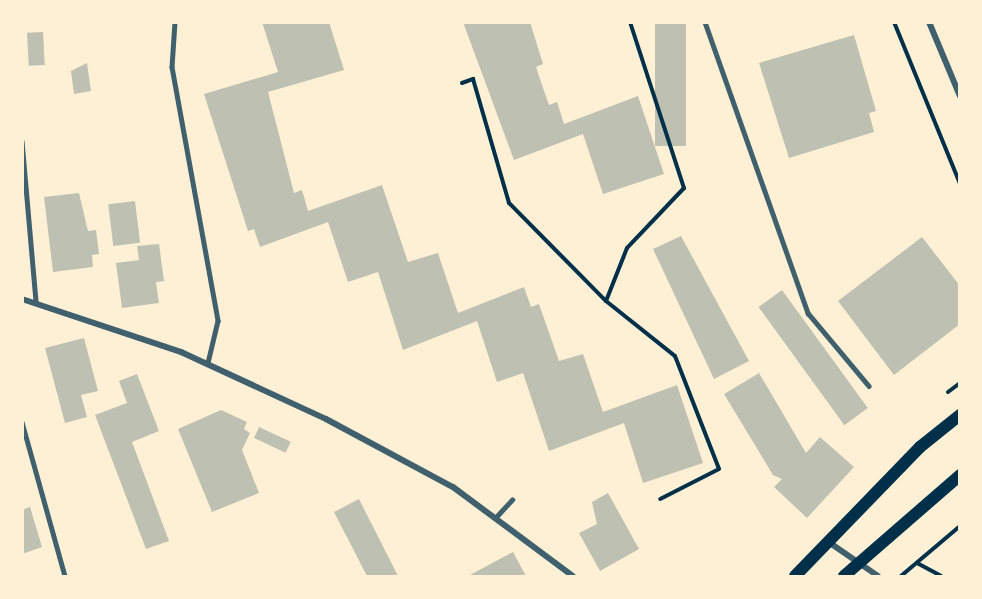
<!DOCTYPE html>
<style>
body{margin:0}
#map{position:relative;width:982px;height:599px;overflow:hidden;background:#fdf0d5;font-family:Mulish,sans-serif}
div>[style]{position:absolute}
.building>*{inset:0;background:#bec0b2;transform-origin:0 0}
.path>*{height:4px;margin:-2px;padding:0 2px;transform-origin:2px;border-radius:2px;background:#003049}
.service>*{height:4.5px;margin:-2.25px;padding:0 2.25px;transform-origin:2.25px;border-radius:2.25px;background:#3f606c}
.minor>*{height:6px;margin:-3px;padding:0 3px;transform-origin:3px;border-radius:3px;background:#3f606c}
.secondary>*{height:12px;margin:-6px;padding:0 6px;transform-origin:6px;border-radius:6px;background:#003049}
span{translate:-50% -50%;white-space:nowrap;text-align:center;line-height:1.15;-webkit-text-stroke:6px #fdf0d5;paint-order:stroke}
.frame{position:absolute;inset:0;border:24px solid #fdf0d5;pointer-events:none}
</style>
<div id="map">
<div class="building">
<i style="clip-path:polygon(262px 22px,329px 22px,344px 70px,268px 92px,294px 193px,302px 190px,308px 211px,382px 185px,408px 262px,438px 253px,458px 313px,524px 287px,531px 307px,539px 304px,559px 361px,583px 354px,603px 412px,677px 385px,703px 463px,643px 483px,624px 423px,549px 451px,523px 373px,497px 382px,477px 321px,403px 350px,378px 272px,348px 282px,328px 222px,260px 247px,254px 229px,248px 231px,204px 94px,278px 72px)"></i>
<i style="clip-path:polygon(463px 22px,530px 22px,543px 64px,536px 67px,542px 85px,549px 105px,557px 102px,564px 124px,638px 96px,664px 174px,603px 194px,583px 134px,514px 160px)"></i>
<i style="left:655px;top:22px;width:31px;height:124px"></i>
<i style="left:43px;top:32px;width:33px;height:16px;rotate:87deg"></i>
<i style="clip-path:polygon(854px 35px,876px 111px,869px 113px,874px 132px,789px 158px,759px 63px)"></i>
<i style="clip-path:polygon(87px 63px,91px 91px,74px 94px,71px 71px)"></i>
<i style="clip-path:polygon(79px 193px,88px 231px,96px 230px,99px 254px,92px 255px,93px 267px,53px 272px,44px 197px)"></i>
<i style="left:135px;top:201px;width:42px;height:27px;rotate:83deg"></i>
<i style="clip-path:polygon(681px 236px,749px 361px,714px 379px,653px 249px)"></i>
<i style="clip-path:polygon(922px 237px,960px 286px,960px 324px,894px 375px,838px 301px)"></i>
<i style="clip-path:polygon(159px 244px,164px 281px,156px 282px,159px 303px,122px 308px,116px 263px,139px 260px,137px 246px)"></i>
<i style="left:782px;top:290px;width:146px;height:29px;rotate:54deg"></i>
<i style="clip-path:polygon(84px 338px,98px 391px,81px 395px,87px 417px,65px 423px,45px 348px)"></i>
<i style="clip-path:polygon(759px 373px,806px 453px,820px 437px,854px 467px,807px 518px,774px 487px,782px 479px,773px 475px,724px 394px)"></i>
<i style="clip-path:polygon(137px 374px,159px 431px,132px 442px,169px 541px,146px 549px,95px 415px,127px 403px,119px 381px)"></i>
<i style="clip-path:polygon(221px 410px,247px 422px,244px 429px,250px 433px,242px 450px,259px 493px,212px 512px,178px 429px)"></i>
<i style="left:259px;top:427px;width:35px;height:12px;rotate:25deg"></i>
<i style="clip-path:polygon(608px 493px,639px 549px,600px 571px,579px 533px,597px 524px,592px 502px)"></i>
<i style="clip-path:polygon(359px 499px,398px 576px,367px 576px,334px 512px)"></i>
<i style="clip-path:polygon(30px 507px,42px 547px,22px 554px,22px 510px)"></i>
<i style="clip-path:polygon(513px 552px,526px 576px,468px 576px)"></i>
</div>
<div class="path">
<i style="left:630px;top:22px;width:175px;rotate:72deg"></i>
<i style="left:684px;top:188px;width:83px;rotate:133.5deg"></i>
<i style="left:627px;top:248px;width:57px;rotate:111.6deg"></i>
<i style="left:606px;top:301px;width:88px;rotate:38.6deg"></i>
<i style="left:675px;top:356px;width:121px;rotate:68.7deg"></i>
<i style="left:719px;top:469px;width:66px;rotate:153deg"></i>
<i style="left:894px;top:22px;width:175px;rotate:67.8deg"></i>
<i style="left:462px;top:83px;width:12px;rotate:-20deg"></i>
<i style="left:473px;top:79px;width:129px;rotate:73.8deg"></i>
<i style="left:509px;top:203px;width:138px;rotate:45.3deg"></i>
<i style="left:948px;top:392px;width:15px;rotate:-37deg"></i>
<i style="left:917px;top:563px;width:27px;rotate:28deg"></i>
<i style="left:901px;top:576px;width:77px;rotate:-40.3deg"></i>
</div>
<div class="service">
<i style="left:175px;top:22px;width:45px;rotate:93.8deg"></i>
<i style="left:172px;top:67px;width:258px;rotate:79.7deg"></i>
<i style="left:218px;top:321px;width:43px;rotate:103.4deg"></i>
<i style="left:705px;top:22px;width:309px;rotate:70.5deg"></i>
<i style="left:808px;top:313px;width:95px;rotate:50.1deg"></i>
<i style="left:22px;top:141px;width:162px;rotate:85deg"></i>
<i style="left:22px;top:422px;width:160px;rotate:74.4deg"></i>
<i style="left:495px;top:518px;width:25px;rotate:-47deg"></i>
</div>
<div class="minor">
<i style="left:929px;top:22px;width:80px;rotate:67.3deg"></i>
<i style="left:22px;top:299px;width:168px;rotate:18.4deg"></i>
<i style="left:181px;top:352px;width:160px;rotate:24.8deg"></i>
<i style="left:326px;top:419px;width:144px;rotate:28.2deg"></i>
<i style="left:453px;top:487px;width:149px;rotate:36.6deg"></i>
<i style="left:830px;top:543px;width:58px;rotate:34.5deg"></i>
</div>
<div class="secondary">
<i style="left:795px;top:576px;width:180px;rotate:-45.9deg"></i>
<i style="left:920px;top:447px;width:51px;rotate:-38.7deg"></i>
<i style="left:844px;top:576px;width:154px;rotate:-41deg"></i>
</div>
<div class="frame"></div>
</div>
